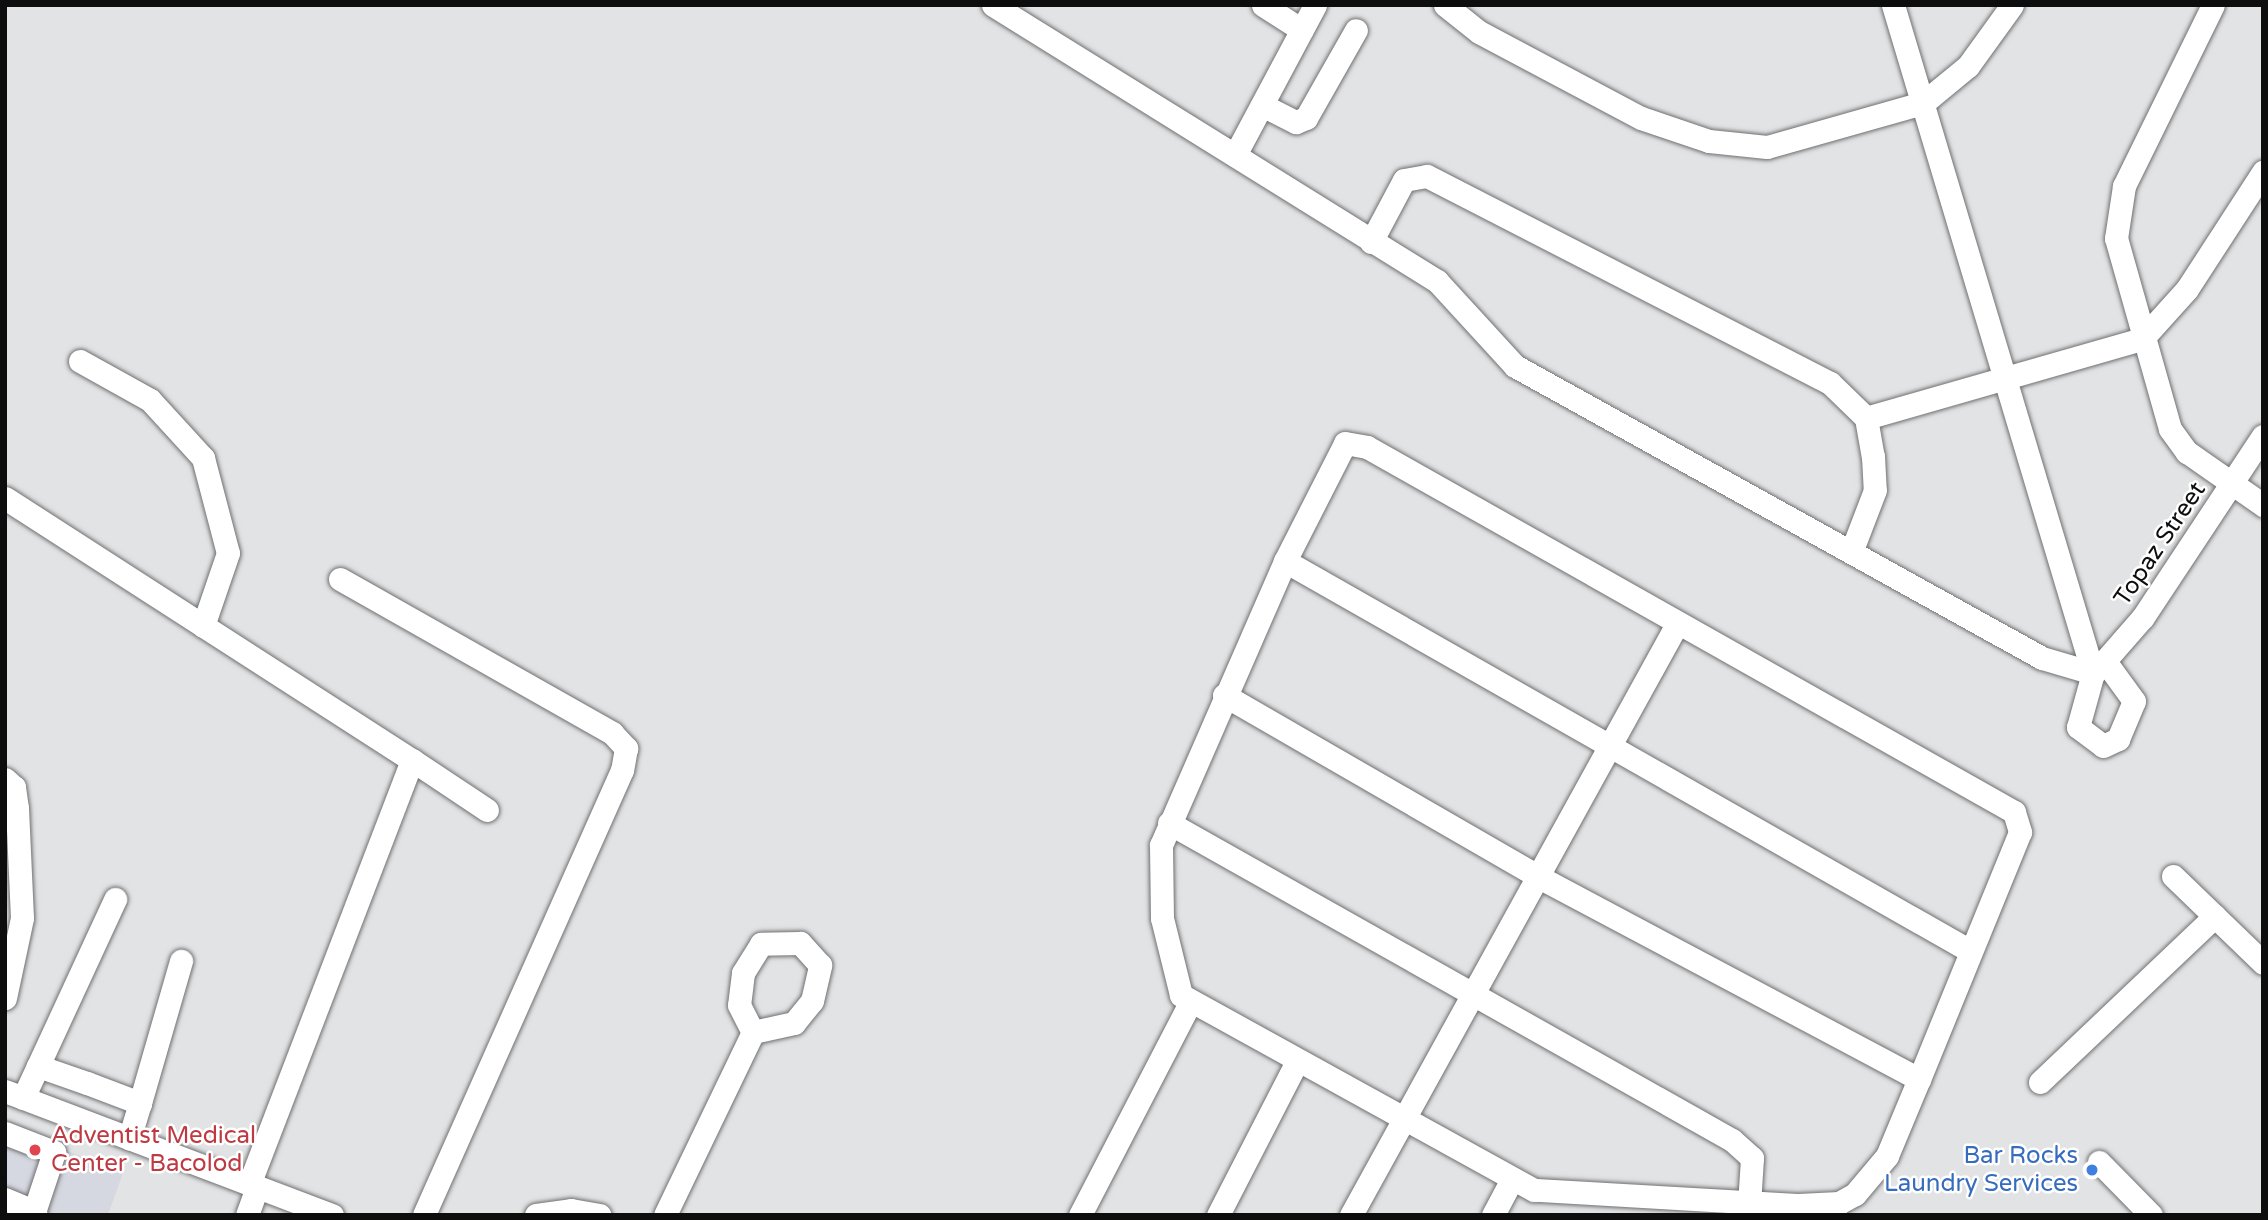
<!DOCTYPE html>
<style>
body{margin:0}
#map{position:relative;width:2268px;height:1220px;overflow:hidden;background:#e2e3e4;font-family:"Varela Round",sans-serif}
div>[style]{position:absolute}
.built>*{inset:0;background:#d6d8e1}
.roads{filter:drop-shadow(0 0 2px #707072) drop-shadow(0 0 2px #707072)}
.minor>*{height:23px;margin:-11.5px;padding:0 11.5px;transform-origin:11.5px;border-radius:11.5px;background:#fff}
.dots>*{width:19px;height:19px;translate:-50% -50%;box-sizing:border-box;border:4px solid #fff;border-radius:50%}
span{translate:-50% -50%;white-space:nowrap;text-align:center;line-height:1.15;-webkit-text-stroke:5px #fff;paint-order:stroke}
.street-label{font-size:24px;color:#0d0d0e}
.health-label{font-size:24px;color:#be3a42}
.left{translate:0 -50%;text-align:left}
.shop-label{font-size:24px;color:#366cbe}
.right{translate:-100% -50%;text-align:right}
.frame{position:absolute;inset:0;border:7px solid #0d0d0e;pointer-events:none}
</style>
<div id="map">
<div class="built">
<i style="clip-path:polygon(5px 1126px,123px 1173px,108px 1215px,5px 1215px)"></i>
</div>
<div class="roads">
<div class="minor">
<i style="left:993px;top:5px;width:523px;rotate:31.87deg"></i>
<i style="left:1437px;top:281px;width:115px;rotate:47.5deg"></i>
<i style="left:1515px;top:366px;width:602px;rotate:28.99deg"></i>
<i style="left:2042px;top:658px;width:53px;rotate:16.4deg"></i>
<i style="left:1263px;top:5px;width:46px;rotate:32.7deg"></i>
<i style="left:1445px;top:5px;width:43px;rotate:38.5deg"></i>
<i style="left:1479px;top:32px;width:183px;rotate:28deg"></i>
<i style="left:1641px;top:118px;width:72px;rotate:18.7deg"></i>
<i style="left:1709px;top:141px;width:58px;rotate:5.9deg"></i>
<i style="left:1767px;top:147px;width:162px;rotate:-15.8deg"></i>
<i style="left:1923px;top:103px;width:58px;rotate:-39.4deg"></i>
<i style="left:1968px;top:66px;width:75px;rotate:-54.2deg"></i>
<i style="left:1893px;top:5px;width:697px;rotate:73.33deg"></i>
<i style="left:2093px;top:673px;width:56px;rotate:105.5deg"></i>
<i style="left:2078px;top:727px;width:31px;rotate:37deg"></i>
<i style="left:2103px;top:746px;width:17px;rotate:-25deg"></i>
<i style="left:2118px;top:739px;width:41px;rotate:-67.2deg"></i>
<i style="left:2134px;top:701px;width:46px;rotate:-126.1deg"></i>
<i style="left:2213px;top:5px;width:202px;rotate:116.2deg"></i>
<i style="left:2124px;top:186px;width:53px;rotate:98.7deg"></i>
<i style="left:2116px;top:238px;width:198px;rotate:74.2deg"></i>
<i style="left:2170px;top:429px;width:29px;rotate:54deg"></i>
<i style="left:2187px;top:452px;width:93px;rotate:34.9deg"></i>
<i style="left:1262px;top:105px;width:38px;rotate:27deg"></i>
<i style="left:1296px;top:122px;width:11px;rotate:-22deg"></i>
<i style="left:1306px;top:118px;width:101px;rotate:-60.4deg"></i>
<i style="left:1235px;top:155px;width:170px;rotate:-61.9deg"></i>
<i style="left:1371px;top:242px;width:70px;rotate:-62deg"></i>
<i style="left:1404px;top:180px;width:23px;rotate:-10deg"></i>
<i style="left:1427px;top:176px;width:453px;rotate:27.2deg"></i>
<i style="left:1830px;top:383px;width:50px;rotate:44.2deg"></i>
<i style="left:1866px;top:418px;width:39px;rotate:80deg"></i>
<i style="left:1873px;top:456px;width:34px;rotate:87deg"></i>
<i style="left:1875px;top:490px;width:64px;rotate:111deg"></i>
<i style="left:80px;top:361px;width:80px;rotate:29.1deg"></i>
<i style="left:150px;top:400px;width:79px;rotate:47.6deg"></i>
<i style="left:203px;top:458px;width:98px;rotate:75.3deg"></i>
<i style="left:228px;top:553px;width:77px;rotate:108.9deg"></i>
<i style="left:1866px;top:418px;width:287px;rotate:-16deg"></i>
<i style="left:2142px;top:339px;width:67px;rotate:-48deg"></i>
<i style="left:2187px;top:289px;width:140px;rotate:-57deg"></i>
<i style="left:1345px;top:443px;width:22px;rotate:10deg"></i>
<i style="left:1367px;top:447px;width:743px;rotate:29.43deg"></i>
<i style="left:2014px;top:812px;width:21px;rotate:73deg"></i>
<i style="left:2020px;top:832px;width:267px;rotate:112.2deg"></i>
<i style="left:1919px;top:1079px;width:83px;rotate:112.6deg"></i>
<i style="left:1887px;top:1156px;width:50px;rotate:130.1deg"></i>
<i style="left:1855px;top:1194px;width:18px;rotate:151deg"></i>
<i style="left:1839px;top:1203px;width:41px;rotate:177.2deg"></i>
<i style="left:1798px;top:1205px;width:264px;rotate:-176.7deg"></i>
<i style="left:1534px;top:1190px;width:403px;rotate:-151.1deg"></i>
<i style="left:1181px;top:995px;width:79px;rotate:-103.9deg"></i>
<i style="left:1162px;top:918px;width:73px;rotate:-90.8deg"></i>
<i style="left:1161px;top:845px;width:310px;rotate:-66.4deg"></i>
<i style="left:1285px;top:561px;width:132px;rotate:-63deg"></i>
<i style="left:5px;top:498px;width:484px;rotate:32.8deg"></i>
<i style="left:412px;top:760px;width:454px;rotate:111deg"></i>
<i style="left:1285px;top:561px;width:788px;rotate:29.65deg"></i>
<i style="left:340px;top:579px;width:313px;rotate:29.5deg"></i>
<i style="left:612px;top:733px;width:21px;rotate:47deg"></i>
<i style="left:626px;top:748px;width:22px;rotate:100deg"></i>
<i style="left:622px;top:770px;width:487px;rotate:114deg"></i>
<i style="left:2095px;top:672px;width:73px;rotate:-48.9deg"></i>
<i style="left:2143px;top:617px;width:217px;rotate:-56.5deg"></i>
<i style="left:1224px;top:695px;width:362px;rotate:30deg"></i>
<i style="left:1537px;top:876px;width:433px;rotate:28deg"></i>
<i style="left:412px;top:760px;width:90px;rotate:33.7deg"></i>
<i style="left:5px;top:779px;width:12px;rotate:42deg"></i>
<i style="left:14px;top:787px;width:21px;rotate:82deg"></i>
<i style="left:17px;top:808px;width:110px;rotate:87.4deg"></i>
<i style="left:22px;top:918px;width:82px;rotate:102deg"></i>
<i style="left:1169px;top:823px;width:646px;rotate:29.38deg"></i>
<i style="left:1732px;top:1140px;width:27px;rotate:42deg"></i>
<i style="left:1752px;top:1158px;width:46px;rotate:93.7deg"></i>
<i style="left:2173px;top:876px;width:125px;rotate:44deg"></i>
<i style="left:38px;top:1066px;width:184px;rotate:-65.2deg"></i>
<i style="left:2040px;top:1082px;width:241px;rotate:-43.5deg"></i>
<i style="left:5px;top:1091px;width:350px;rotate:20.8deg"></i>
<i style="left:23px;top:1098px;width:35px;rotate:-65deg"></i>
<i style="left:38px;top:1066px;width:52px;rotate:19.1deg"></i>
<i style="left:87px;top:1083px;width:57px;rotate:20.7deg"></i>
<i style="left:140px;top:1103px;width:37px;rotate:107deg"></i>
<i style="left:140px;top:1103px;width:148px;rotate:-73.9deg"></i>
<i style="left:5px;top:1133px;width:53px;rotate:21.2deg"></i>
<i style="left:54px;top:1152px;width:66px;rotate:108.4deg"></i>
<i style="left:2099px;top:1162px;width:74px;rotate:45.5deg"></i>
<i style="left:5px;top:1199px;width:33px;rotate:23deg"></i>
<i style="left:247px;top:1215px;width:29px;rotate:-70deg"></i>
<i style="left:536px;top:1215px;width:35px;rotate:-8deg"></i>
<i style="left:571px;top:1210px;width:29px;rotate:10deg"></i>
<i style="left:665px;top:1215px;width:203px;rotate:-64.3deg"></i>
<i style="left:753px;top:1032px;width:42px;rotate:-12.4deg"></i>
<i style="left:794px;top:1023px;width:28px;rotate:-51deg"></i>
<i style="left:812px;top:1001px;width:37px;rotate:-77deg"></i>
<i style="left:820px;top:965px;width:30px;rotate:-132deg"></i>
<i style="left:800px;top:943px;width:39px;rotate:179deg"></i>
<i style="left:761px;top:944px;width:34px;rotate:122deg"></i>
<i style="left:743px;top:973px;width:32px;rotate:97deg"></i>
<i style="left:739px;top:1005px;width:30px;rotate:63deg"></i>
<i style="left:1080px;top:1215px;width:239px;rotate:-62.6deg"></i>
<i style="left:1218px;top:1215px;width:171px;rotate:-62.8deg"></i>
<i style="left:1351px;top:1215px;width:675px;rotate:-61.12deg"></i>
<i style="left:1493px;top:1215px;width:38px;rotate:-62deg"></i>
</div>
</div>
<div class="dots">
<i style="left:35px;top:1150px;background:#e0444e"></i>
<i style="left:2092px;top:1170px;background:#3f7fe0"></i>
</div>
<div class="street-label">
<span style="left:2160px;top:544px;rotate:-56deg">Topaz Street</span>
</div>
<div class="health-label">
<span class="left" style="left:51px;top:1150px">Adventist Medical<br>Center - Bacolod</span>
</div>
<div class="shop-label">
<span class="right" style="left:2078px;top:1170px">Bar Rocks<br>Laundry Services</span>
</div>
<div class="frame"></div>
</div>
